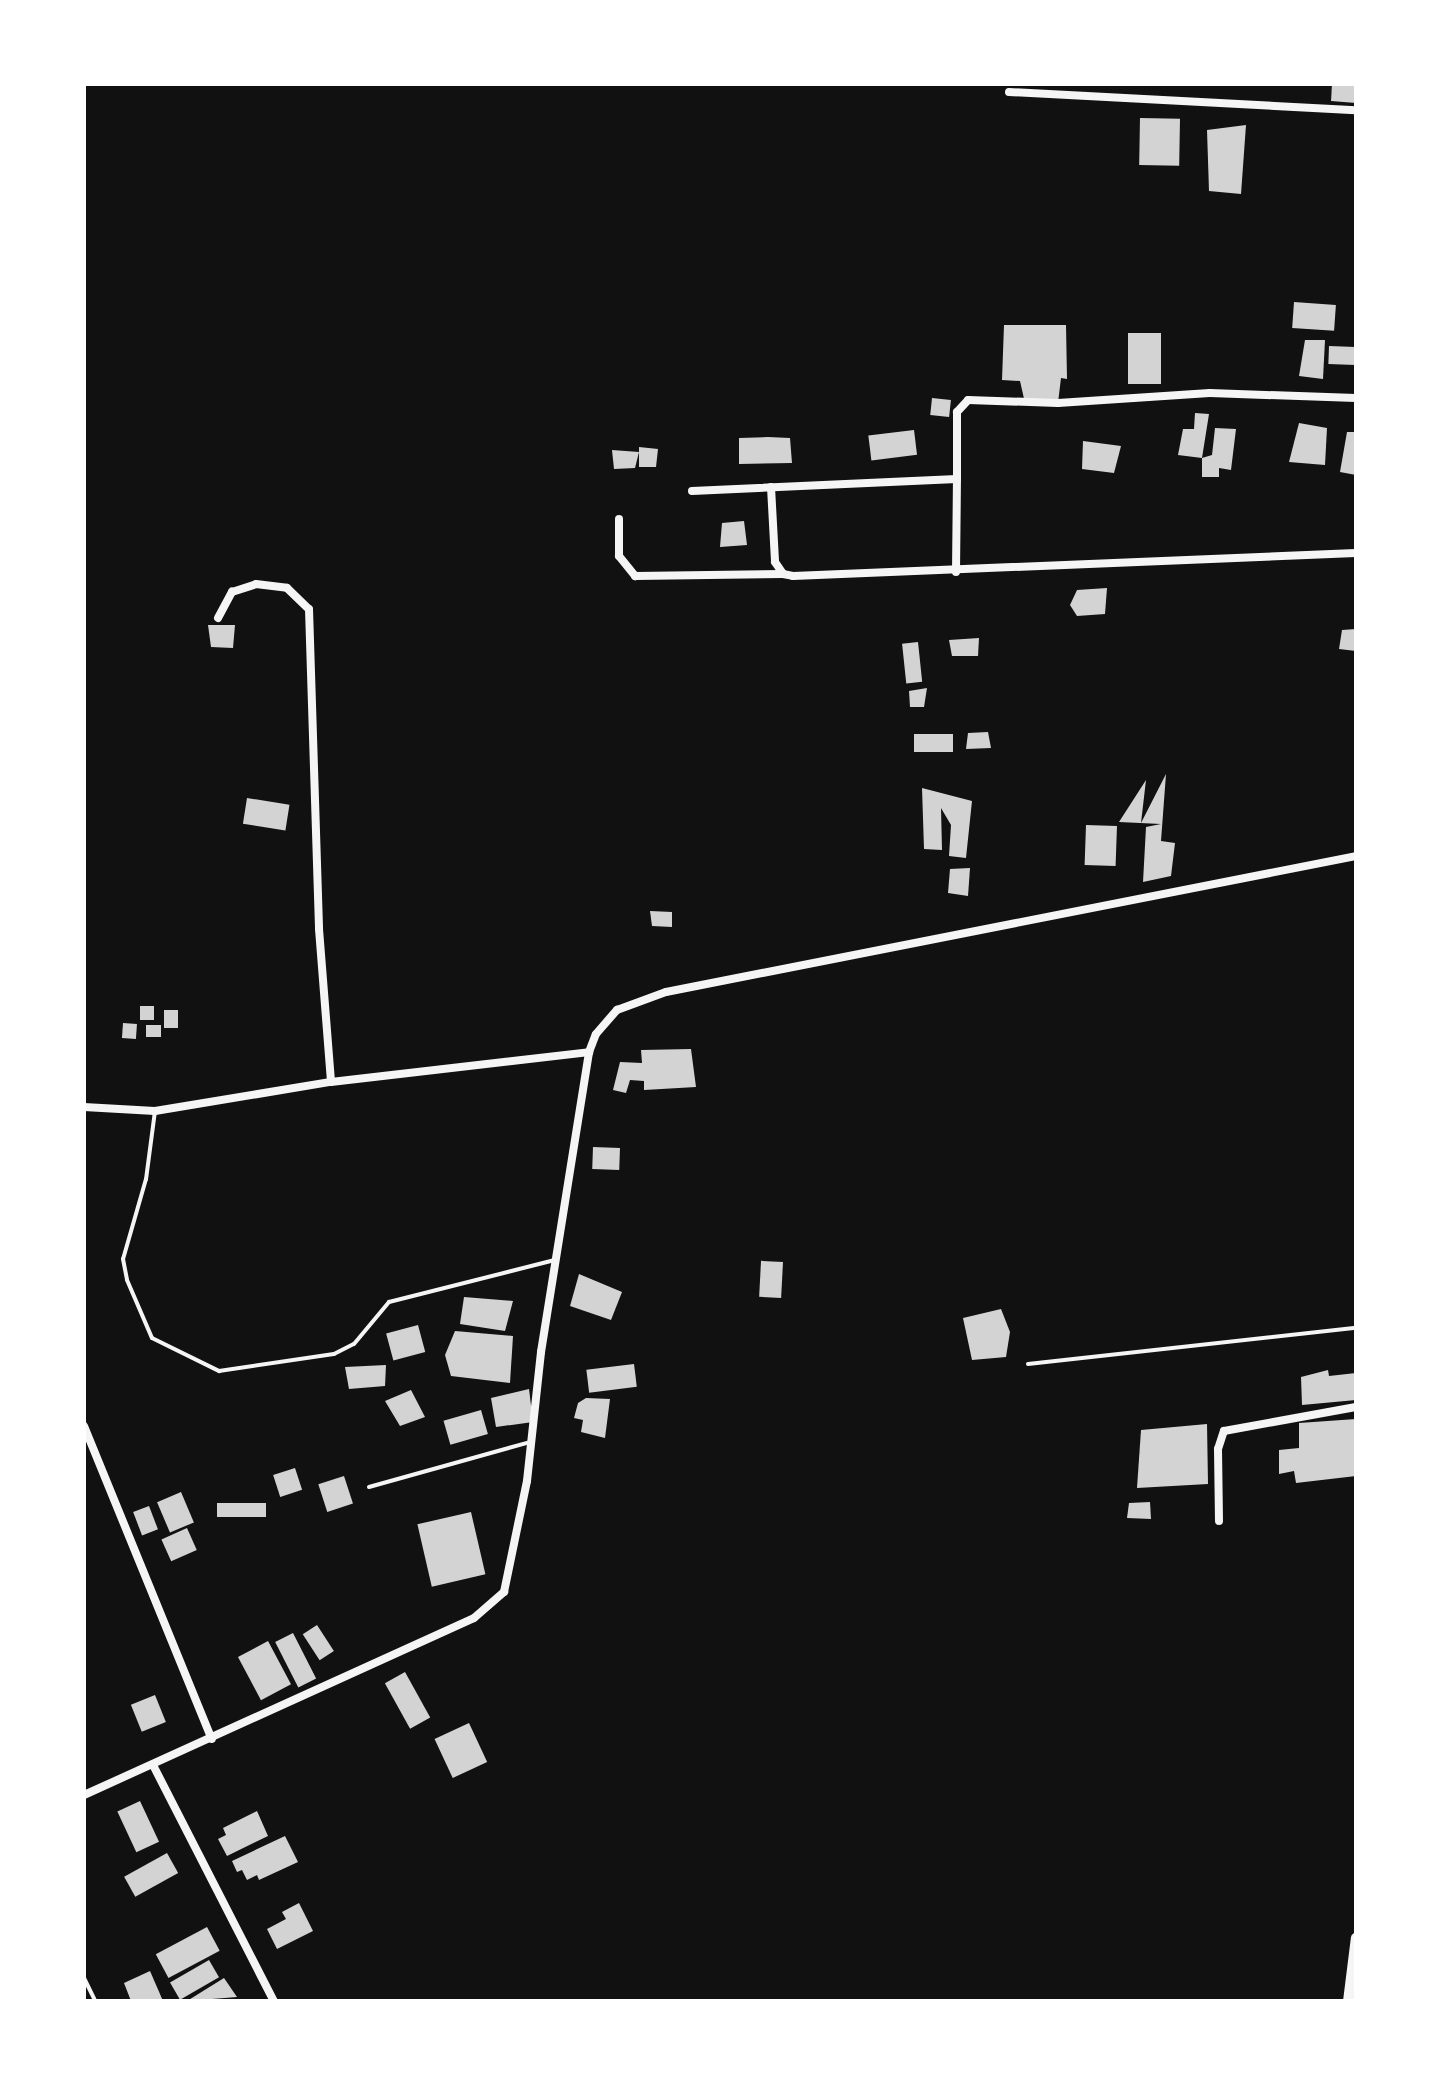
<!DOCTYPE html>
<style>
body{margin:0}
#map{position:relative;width:1440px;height:2085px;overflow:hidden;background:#111;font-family:Bitter,serif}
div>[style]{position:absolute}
.building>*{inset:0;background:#d3d3d3;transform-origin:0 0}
.service>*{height:4px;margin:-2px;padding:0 2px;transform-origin:2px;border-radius:2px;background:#f5f5f5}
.minor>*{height:8px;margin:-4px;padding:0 4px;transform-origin:4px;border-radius:4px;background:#f5f5f5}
.tertiary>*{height:11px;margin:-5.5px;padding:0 5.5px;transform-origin:5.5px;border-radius:5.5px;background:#f5f5f5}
span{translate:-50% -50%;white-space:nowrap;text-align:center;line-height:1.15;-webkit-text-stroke:8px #fff;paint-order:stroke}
.frame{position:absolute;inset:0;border:86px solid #fff;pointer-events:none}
</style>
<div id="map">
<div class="building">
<i style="clip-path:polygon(1332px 84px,1356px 84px,1356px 103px,1331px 101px)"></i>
<i style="left:1140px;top:118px;width:40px;height:47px;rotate:1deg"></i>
<i style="clip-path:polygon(1246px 125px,1241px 194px,1209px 191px,1207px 130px)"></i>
<i style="left:1294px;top:302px;width:42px;height:26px;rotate:4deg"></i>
<i style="clip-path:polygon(1004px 325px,1066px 325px,1067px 379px,1061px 378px,1058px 403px,1025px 403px,1020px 381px,1002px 380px)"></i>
<i style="left:1128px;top:333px;width:33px;height:51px"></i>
<i style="clip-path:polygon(1305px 340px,1325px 340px,1323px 379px,1299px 376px)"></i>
<i style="left:1329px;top:346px;width:27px;height:18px;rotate:2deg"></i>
<i style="left:932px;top:398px;width:19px;height:17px;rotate:6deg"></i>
<i style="clip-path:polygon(1195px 413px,1209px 414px,1202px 458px,1212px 455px,1215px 428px,1236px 429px,1231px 470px,1219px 468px,1219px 477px,1202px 477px,1202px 458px,1178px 455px,1183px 429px,1194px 429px)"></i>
<i style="clip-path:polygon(1299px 423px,1327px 428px,1325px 465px,1289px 462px)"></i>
<i style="left:914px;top:430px;width:25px;height:46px;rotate:83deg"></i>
<i style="clip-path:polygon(1347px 432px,1356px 432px,1356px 475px,1340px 472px)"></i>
<i style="clip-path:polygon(768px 437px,790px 438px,792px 463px,739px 464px,739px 438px)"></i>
<i style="clip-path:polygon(1083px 441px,1121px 446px,1114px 473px,1082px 469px)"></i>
<i style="clip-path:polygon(639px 447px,658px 449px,656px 467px,639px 467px)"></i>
<i style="clip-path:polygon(612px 450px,639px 452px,635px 468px,614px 469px)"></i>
<i style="clip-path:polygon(744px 521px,747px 545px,720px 547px,722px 523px)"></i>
<i style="clip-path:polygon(1107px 588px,1105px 614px,1077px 616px,1070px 605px,1077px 590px)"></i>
<i style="clip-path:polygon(208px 625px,235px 625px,233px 648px,211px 647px)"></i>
<i style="clip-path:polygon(1356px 629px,1356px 651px,1339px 649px,1342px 630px)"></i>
<i style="clip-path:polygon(979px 638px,978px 656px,952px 656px,949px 640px)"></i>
<i style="left:918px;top:642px;width:40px;height:16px;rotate:84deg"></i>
<i style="clip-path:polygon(927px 688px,924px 707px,910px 707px,909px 691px)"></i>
<i style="clip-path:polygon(988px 732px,991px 748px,966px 749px,968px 733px)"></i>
<i style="left:953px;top:734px;width:18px;height:39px;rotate:90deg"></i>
<i style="clip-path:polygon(1166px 774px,1161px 841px,1175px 843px,1171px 876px,1143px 882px,1146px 827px,1161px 824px,1119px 822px,1146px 780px,1141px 823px)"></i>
<i style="clip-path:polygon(922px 788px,972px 801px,966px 858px,949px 856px,951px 825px,941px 808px,942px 850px,924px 849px)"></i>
<i style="left:247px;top:798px;width:43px;height:26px;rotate:9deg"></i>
<i style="left:1086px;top:825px;width:31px;height:40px;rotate:2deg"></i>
<i style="clip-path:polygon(970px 868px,968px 896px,948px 893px,950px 869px)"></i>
<i style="clip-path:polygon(650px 911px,672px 912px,672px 927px,652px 926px)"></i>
<i style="left:140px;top:1006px;width:14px;height:14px"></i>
<i style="left:164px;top:1010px;width:14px;height:18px"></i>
<i style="left:123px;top:1023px;width:14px;height:15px;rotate:4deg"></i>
<i style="left:146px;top:1025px;width:15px;height:12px"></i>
<i style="clip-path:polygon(691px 1049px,696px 1087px,644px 1090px,644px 1081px,630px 1080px,626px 1093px,613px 1090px,620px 1062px,642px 1063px,641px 1050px)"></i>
<i style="left:593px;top:1147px;width:27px;height:22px;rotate:2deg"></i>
<i style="left:783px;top:1262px;width:36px;height:22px;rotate:93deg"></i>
<i style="clip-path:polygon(579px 1274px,622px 1292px,611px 1320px,570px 1306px)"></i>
<i style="clip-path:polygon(464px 1297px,513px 1301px,505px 1331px,460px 1324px)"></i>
<i style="clip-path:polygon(1001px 1309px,1010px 1332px,1006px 1357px,972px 1360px,963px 1318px)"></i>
<i style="left:418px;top:1325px;width:28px;height:33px;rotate:75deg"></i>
<i style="clip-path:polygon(455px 1331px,513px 1336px,510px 1383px,451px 1376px,445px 1355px)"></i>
<i style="left:634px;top:1364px;width:23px;height:48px;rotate:83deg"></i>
<i style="clip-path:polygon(386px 1365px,385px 1386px,349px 1389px,345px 1367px)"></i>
<i style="clip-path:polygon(1328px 1370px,1329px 1376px,1356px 1373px,1356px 1400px,1302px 1405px,1301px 1377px)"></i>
<i style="clip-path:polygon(529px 1389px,533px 1422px,496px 1427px,491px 1398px)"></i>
<i style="clip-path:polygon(411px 1390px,425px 1417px,400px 1426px,385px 1401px)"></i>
<i style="clip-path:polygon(586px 1398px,610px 1399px,605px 1438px,581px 1432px,583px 1420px,574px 1418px,578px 1403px)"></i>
<i style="left:481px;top:1410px;width:25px;height:39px;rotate:74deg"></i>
<i style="clip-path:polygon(1356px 1419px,1356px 1476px,1296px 1483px,1294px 1471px,1279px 1474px,1279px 1450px,1299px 1448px,1299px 1423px)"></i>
<i style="clip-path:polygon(1207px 1424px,1208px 1484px,1137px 1488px,1141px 1430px)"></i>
<i style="left:295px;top:1468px;width:23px;height:23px;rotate:72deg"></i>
<i style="left:344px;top:1476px;width:29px;height:27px;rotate:72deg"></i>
<i style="left:181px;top:1492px;width:33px;height:26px;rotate:67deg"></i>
<i style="clip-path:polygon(1150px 1502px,1151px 1519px,1127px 1518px,1129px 1503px)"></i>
<i style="left:266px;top:1503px;width:14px;height:49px;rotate:90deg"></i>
<i style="left:149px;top:1506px;width:25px;height:17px;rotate:69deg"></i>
<i style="left:471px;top:1512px;width:64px;height:55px;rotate:77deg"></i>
<i style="left:187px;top:1528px;width:24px;height:28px;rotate:66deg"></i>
<i style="left:317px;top:1625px;width:31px;height:17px;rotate:57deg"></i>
<i style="left:293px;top:1633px;width:51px;height:20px;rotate:63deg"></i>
<i style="left:268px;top:1641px;width:49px;height:34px;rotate:62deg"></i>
<i style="left:405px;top:1672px;width:52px;height:23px;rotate:61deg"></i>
<i style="left:155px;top:1695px;width:29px;height:26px;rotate:68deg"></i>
<i style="left:469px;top:1723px;width:43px;height:38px;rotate:65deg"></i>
<i style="left:140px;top:1801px;width:45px;height:25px;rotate:65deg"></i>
<i style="clip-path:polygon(257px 1811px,268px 1836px,227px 1856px,218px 1839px,226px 1835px,223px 1828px)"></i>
<i style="clip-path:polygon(285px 1836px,298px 1862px,259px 1880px,257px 1875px,247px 1880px,242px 1870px,237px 1872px,232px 1861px)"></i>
<i style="left:167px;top:1853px;width:23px;height:49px;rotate:61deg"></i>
<i style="clip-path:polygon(299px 1903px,313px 1931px,277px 1949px,267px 1929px,286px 1919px,282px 1912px)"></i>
<i style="left:207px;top:1927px;width:27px;height:58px;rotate:62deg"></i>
<i style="left:209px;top:1960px;width:20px;height:45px;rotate:60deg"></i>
<i style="clip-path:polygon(150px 1971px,163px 2001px,131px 2001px,124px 1983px)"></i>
<i style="clip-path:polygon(224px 1978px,237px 1997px,187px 2001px)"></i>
</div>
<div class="service">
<i style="left:155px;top:1111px;width:69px;rotate:97.5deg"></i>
<i style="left:146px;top:1179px;width:83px;rotate:106deg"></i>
<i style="left:123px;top:1259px;width:21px;rotate:79deg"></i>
<i style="left:127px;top:1280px;width:63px;rotate:66.7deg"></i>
<i style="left:152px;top:1338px;width:75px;rotate:26.2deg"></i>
<i style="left:219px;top:1371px;width:116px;rotate:-8.4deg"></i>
<i style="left:334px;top:1354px;width:22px;rotate:-27deg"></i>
<i style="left:354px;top:1344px;width:55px;rotate:-50.2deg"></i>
<i style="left:389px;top:1302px;width:171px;rotate:-14.2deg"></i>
<i style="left:1028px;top:1364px;width:330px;rotate:-6.3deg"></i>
<i style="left:369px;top:1487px;width:167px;rotate:-15.6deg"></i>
<i style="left:84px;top:1978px;width:25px;rotate:64deg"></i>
</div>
<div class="minor">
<i style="left:1009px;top:92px;width:347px;rotate:3deg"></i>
<i style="left:771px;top:487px;width:75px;rotate:86.9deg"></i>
<i style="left:775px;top:562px;width:14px;rotate:56deg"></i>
<i style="left:783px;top:574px;width:10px;rotate:11deg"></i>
<i style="left:793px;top:576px;width:563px;rotate:-2.34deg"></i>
<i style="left:692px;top:491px;width:265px;rotate:-2.6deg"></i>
<i style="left:957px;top:479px;width:67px;rotate:-90deg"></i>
<i style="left:957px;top:412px;width:16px;rotate:-47deg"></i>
<i style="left:968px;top:400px;width:90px;rotate:1.9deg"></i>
<i style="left:1058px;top:403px;width:152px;rotate:-3.8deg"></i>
<i style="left:1210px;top:393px;width:146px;rotate:2deg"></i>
<i style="left:619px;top:519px;width:37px;rotate:90deg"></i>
<i style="left:619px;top:556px;width:26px;rotate:51deg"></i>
<i style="left:635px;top:576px;width:148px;rotate:-0.8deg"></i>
<i style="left:956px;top:572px;width:93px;rotate:-89.4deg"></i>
<i style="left:218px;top:618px;width:30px;rotate:-62deg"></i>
<i style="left:232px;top:592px;width:25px;rotate:-18deg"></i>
<i style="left:256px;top:584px;width:31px;rotate:7deg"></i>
<i style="left:287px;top:588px;width:30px;rotate:44deg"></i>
<i style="left:309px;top:609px;width:320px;rotate:88.2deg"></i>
<i style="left:319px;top:929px;width:153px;rotate:85.5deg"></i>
<i style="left:84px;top:1107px;width:71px;rotate:3.2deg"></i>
<i style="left:155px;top:1111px;width:178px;rotate:-9.4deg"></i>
<i style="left:331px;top:1082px;width:260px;rotate:-6.6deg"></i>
<i style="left:84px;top:1426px;width:338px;rotate:67.8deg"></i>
<i style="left:1219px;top:1521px;width:72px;rotate:-90.8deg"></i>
<i style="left:1218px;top:1449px;width:19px;rotate:-72deg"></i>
<i style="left:1224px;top:1431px;width:134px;rotate:-10.3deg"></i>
<i style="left:153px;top:1765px;width:265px;rotate:62.9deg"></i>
<i style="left:84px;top:1795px;width:428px;rotate:-24.4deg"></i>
<i style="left:474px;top:1618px;width:40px;rotate:-41deg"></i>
<i style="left:504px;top:1592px;width:113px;rotate:-78.3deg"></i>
<i style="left:527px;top:1481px;width:130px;rotate:-83.8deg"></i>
<i style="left:541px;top:1352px;width:304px;rotate:-80.9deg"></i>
<i style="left:589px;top:1052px;width:19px;rotate:-69deg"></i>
<i style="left:596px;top:1034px;width:32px;rotate:-49deg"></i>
<i style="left:617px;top:1010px;width:52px;rotate:-20.2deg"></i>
<i style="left:666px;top:992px;width:703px;rotate:-11.15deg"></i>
</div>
<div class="tertiary">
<i style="left:1348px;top:2001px;width:64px;rotate:-82.9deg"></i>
</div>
<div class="frame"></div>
</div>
